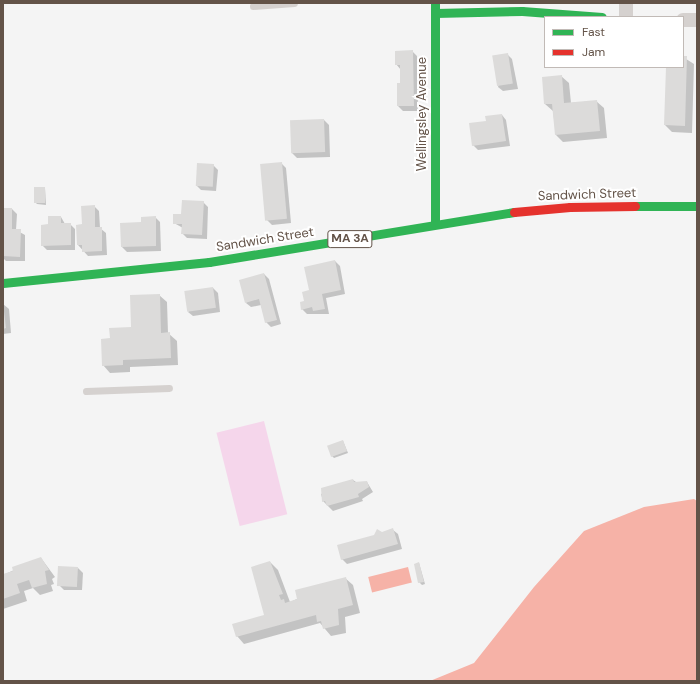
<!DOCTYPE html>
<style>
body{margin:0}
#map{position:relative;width:700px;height:684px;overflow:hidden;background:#f4f4f4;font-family:"DM Sans",sans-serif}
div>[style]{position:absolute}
.green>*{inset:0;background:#f5d6eb;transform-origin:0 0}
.water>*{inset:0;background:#f6b2a7;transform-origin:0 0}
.shadow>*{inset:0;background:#0003}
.building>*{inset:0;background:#dcdbda;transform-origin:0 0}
.lane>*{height:7px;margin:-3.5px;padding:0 3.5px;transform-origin:3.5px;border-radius:3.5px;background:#d5d1cf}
.street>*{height:14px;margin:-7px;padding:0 7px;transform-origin:7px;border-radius:7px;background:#d5d1cf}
.fast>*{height:9px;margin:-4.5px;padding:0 4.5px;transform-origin:4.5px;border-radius:4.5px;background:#30b455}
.jam>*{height:9px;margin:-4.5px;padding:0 4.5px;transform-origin:4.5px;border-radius:4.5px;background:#e5322d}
span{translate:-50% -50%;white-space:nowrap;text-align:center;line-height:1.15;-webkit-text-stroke:4px #fff;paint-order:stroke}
.shield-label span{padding:1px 3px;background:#fff;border:1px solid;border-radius:3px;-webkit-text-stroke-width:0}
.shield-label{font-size:12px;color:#635348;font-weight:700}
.street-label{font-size:13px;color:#635348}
.frame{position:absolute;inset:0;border:4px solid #635348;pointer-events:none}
.legend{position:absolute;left:544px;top:16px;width:140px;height:52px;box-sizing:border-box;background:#fff;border:1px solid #c1bab6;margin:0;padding:5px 7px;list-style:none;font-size:12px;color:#635348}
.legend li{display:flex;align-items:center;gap:8px;height:20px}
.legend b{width:20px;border:1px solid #c1bab6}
</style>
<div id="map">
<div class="green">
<i style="left:264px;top:421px;width:96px;height:49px;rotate:76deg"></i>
</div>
<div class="water">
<i style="clip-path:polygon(694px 499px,697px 501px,697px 681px,430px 681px,474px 663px,534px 587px,584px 531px,644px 507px)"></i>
<i style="left:408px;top:567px;width:16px;height:41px;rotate:76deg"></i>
</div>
<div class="shadow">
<i style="clip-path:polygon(412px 51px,417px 56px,418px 111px,403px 111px,398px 106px,401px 70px,396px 64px)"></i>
<i style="clip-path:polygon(507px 54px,512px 59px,518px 89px,503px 91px,498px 87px)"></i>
<i style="clip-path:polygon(683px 57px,694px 64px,692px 133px,672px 132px,665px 125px,667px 67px,683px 67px)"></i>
<i style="clip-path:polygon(561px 76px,569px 83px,571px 103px,596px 101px,604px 108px,607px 138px,563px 142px,556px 135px,553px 111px,545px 104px)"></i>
<i style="clip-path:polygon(502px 115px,506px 120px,510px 146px,478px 150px,473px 145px,487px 122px)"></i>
<i style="clip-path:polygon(324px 120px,329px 125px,330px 157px,297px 158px,292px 153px)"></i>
<i style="clip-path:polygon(281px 163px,286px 168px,291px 223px,272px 225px,267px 220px)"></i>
<i style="clip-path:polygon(213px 165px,218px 170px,216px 191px,201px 190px,196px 185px)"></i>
<i style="clip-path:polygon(45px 188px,46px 205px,37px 204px,35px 202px)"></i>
<i style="clip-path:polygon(203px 202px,208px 207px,207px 239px,187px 238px,182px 233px,183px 228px,174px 223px,182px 215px)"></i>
<i style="clip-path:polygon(94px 206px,99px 211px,100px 228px,106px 233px,107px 255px,88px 256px,78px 245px,83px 225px)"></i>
<i style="clip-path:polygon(3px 209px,12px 209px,17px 214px,16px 230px,25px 235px,25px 261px,6px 261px,3px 258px)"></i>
<i style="clip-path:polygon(61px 217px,65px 224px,70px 224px,75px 229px,75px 250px,47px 250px,42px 245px,49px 225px)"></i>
<i style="clip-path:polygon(155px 217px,160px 222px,161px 251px,127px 252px,122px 247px,142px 223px)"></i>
<i style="clip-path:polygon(335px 261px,340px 266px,345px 294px,326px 298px,329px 314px,307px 314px,302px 309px,305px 302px)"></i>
<i style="clip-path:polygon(264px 274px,269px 279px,281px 324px,271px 327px,266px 322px,261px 305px,251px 307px,246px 303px)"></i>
<i style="clip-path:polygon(213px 288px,218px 293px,220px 312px,193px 316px,188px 312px)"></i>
<i style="clip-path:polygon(159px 295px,167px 302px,168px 333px,177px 341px,178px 365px,130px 367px,130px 372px,110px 373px,103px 365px,111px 339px,132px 328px)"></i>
<i style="clip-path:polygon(3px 304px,9px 309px,11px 333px,3px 334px)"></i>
<i style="clip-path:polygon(343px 441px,348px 453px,334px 458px,332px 456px)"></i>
<i style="clip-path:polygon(353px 480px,356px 482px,367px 482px,373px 492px,362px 499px,363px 501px,333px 511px,323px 501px,321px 494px)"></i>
<i style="clip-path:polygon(393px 530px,398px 534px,402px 549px,347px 564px,342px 559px,375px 536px)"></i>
<i style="clip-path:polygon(41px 558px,55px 577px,52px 579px,54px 584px,51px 585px,53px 591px,40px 595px,33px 588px,24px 591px,27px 601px,3px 609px,3px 575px)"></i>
<i style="clip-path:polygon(270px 562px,278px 570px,290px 602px,345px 578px,353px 585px,360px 613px,345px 617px,346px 633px,331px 636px,320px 623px,244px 644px,237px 636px,266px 616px)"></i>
<i style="clip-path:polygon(419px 563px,425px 584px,422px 585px,419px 582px)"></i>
<i style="clip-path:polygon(78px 568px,83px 573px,82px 590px,64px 590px,59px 585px)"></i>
</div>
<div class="building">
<i style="clip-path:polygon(413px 50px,414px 106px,397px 106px,397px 83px,400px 83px,400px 65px,395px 65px,395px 51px)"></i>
<i style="left:508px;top:53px;width:31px;height:16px;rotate:81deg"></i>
<i style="clip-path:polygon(683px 56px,687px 56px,685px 126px,664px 125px,666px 67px,683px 67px)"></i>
<i style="clip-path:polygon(562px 75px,564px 103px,597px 100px,600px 131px,555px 135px,552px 104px,544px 104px,542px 77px)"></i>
<i style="clip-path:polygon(502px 114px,506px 141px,472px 146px,469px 123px,486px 121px,485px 116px)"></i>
<i style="left:324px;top:119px;width:33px;height:34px;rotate:88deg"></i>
<i style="left:282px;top:162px;width:57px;height:22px;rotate:85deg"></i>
<i style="left:197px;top:163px;width:17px;height:23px;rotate:3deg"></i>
<i style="left:45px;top:187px;width:16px;height:11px;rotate:90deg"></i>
<i style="clip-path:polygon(182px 200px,204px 201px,202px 235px,181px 234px,182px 224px,173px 224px,173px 214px,181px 214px)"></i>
<i style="clip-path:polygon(95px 205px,95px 227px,102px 227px,102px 251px,82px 252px,82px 245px,77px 245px,76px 225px,82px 224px,81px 206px)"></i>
<i style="clip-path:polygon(3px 208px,12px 208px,12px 229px,21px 229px,20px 257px,3px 256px)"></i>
<i style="clip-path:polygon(48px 216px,61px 216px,61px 223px,71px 223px,71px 245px,41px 246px,41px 225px,48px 224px)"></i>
<i style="clip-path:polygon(156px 216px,156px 246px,121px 247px,120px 223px,141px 222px,141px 217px)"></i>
<i style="clip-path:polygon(335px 260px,341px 290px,322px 294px,325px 309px,313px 311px,312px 307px,301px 310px,300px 302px,304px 301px,302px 292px,309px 290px,304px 267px)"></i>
<i style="clip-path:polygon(264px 273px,277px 320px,265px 323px,259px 299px,245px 303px,239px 280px)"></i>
<i style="left:213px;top:287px;width:21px;height:29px;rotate:82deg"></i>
<i style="clip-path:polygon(160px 294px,161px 333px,170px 332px,171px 358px,123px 360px,123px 365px,102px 366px,101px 339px,110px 338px,109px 328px,131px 327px,130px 295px)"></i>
<i style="clip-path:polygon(3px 303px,6px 328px,3px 329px)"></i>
<i style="left:343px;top:440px;width:12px;height:17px;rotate:70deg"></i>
<i style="clip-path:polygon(353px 479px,354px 482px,367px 481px,369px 487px,358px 494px,359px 497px,327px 506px,325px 501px,322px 502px,321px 488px)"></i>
<i style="clip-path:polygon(393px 528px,398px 544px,341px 560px,337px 545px,374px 535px,377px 529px,382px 532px)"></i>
<i style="clip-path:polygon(41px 557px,49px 570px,45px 571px,47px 584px,32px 588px,29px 580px,17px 584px,20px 593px,3px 599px,3px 574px,13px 571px,12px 567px)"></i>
<i style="clip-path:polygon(270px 561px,283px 594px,279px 595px,281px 600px,284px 599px,285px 603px,297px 599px,295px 590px,346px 577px,353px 605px,338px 609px,339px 625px,323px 629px,321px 621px,317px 622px,316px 615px,236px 637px,232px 624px,264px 615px,251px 567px)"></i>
<i style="clip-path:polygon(419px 562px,424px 582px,418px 583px,414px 564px)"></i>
<i style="left:58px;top:566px;width:20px;height:20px;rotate:3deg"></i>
</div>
<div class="lane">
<i style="left:253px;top:6px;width:41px;rotate:-4.2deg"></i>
<i style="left:86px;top:391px;width:83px;rotate:-2.1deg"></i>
</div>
<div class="street">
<i style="left:626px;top:3px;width:14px;rotate:90deg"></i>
<i style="left:683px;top:20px;width:14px"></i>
</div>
<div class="fast">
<i style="left:435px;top:3px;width:221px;rotate:90deg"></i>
<i style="left:435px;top:13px;width:87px;rotate:-1.3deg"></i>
<i style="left:522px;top:11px;width:80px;rotate:4.3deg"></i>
<i style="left:635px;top:206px;width:62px"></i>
<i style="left:3px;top:283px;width:207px;rotate:-5.8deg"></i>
<i style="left:209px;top:262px;width:309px;rotate:-9.3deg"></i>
</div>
<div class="jam">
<i style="left:514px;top:212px;width:56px;rotate:-5.1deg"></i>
<i style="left:570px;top:207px;width:65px;rotate:-0.9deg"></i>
</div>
<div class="shield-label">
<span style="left:350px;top:239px">MA 3A</span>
</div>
<div class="street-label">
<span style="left:422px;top:114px;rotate:-90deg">Wellingsley Avenue</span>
<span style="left:587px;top:195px;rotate:-2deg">Sandwich Street</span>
<span style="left:265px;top:240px;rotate:-9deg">Sandwich Street</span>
</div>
<div class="frame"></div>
<ul class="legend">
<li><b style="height:5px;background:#30b455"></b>Fast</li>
<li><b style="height:5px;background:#e5322d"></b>Jam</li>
</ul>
</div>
